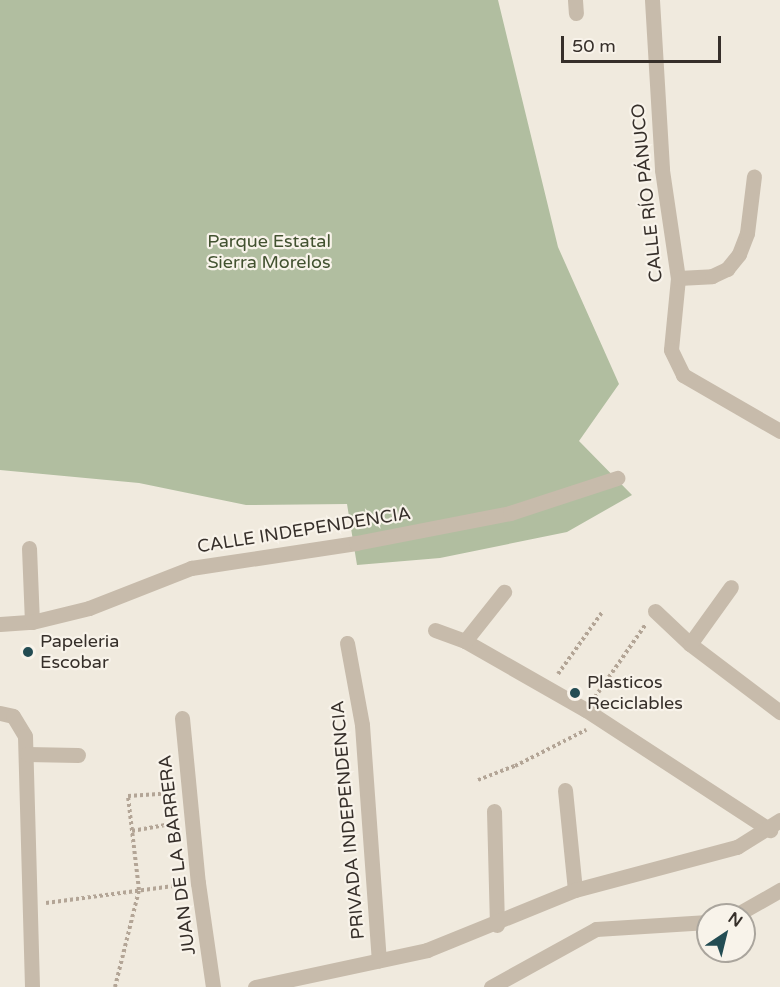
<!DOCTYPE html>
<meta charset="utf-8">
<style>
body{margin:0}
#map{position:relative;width:780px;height:987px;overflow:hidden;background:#f0eade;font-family:"Varela Round",sans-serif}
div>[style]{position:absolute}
.green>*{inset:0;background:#b1bea0}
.path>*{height:4px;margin-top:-2px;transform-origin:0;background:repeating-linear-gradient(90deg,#b3a596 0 3px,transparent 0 6px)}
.minor>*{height:15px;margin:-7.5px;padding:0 7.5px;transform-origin:7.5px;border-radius:7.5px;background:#c7bbab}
.dots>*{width:16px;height:16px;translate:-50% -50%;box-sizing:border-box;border:3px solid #f8f3ea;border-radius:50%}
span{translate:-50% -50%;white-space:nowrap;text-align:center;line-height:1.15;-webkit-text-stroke:4.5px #f8f3ea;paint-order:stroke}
.street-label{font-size:18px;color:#362f2a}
.park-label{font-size:18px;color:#425230}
.poi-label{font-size:18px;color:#362f2a}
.left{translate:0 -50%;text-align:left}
.north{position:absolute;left:696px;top:903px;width:60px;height:60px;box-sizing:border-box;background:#f8f3ea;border:2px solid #aaa59d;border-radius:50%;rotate:35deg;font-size:16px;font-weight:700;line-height:24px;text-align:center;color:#362f2a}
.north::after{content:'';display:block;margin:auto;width:21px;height:27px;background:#234c53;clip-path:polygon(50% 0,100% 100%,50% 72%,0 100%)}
.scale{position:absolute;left:561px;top:36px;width:160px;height:27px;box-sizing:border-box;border:3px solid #362f2a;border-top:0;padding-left:8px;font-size:18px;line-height:21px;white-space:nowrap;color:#362f2a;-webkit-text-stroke:4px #f8f3ea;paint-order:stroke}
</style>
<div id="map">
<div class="green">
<i style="clip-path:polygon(0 0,498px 0,558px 247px,619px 384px,579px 441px,632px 495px,567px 532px,440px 558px,357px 565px,347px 504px,246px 505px,139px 483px,0 470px)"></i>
</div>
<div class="path">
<i style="left:558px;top:674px;width:77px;rotate:-54.5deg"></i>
<i style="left:595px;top:697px;width:89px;rotate:-55.1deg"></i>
<i style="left:478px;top:780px;width:40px;rotate:-21deg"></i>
<i style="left:515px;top:766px;width:80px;rotate:-26.9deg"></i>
<i style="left:132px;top:831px;width:45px;rotate:-10.3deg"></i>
<i style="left:46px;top:903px;width:136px;rotate:-7.6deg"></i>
<i style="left:115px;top:987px;width:100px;rotate:-76.1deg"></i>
<i style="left:139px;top:890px;width:95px;rotate:-96.7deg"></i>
<i style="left:128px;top:796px;width:46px;rotate:-3.7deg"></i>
</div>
<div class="minor">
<i style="left:575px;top:0;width:13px;rotate:86deg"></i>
<i style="left:652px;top:0;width:170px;rotate:86.6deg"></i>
<i style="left:662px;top:170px;width:109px;rotate:81.6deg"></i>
<i style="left:678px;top:278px;width:72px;rotate:95.6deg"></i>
<i style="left:671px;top:350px;width:28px;rotate:64deg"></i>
<i style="left:683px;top:375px;width:112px;rotate:30deg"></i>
<i style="left:678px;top:278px;width:34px;rotate:-3deg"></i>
<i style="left:712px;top:276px;width:17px;rotate:-25deg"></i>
<i style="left:727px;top:269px;width:19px;rotate:-51deg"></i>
<i style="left:739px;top:254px;width:22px;rotate:-69deg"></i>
<i style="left:747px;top:233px;width:57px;rotate:-83deg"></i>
<i style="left:29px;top:548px;width:74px;rotate:87.7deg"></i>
<i style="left:655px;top:611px;width:48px;rotate:43.3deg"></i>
<i style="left:690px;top:644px;width:113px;rotate:37.1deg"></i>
<i style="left:0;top:624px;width:32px;rotate:-4deg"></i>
<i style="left:32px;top:622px;width:59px;rotate:-13.8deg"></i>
<i style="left:89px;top:608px;width:110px;rotate:-21.4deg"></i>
<i style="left:191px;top:568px;width:167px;rotate:-8.6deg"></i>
<i style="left:356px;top:543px;width:157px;rotate:-11deg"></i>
<i style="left:510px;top:513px;width:113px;rotate:-18.1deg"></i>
<i style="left:435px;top:630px;width:32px;rotate:20deg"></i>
<i style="left:465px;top:641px;width:139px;rotate:29.7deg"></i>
<i style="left:586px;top:710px;width:220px;rotate:33.1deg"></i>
<i style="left:465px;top:641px;width:63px;rotate:-51.5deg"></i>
<i style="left:347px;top:643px;width:83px;rotate:79.6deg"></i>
<i style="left:362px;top:725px;width:236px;rotate:85.9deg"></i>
<i style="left:690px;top:644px;width:70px;rotate:-54.3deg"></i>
<i style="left:0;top:713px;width:13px;rotate:13deg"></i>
<i style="left:13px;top:716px;width:23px;rotate:59deg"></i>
<i style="left:25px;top:736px;width:251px;rotate:88.4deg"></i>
<i style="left:182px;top:718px;width:166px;rotate:84.5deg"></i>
<i style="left:198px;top:883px;width:105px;rotate:81.8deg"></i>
<i style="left:27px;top:754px;width:51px;rotate:1.1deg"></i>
<i style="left:565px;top:790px;width:100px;rotate:84.3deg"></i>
<i style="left:494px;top:811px;width:114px;rotate:88.5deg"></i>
<i style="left:736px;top:915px;width:51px;rotate:-29.6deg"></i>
<i style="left:255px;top:987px;width:176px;rotate:-12.1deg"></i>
<i style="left:427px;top:950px;width:160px;rotate:-22.1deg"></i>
<i style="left:575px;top:890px;width:168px;rotate:-14.9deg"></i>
<i style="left:737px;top:847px;width:51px;rotate:-32.1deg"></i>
<i style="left:491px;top:987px;width:120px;rotate:-28.9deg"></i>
<i style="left:596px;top:929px;width:112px;rotate:-3.6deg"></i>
</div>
<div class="dots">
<i style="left:28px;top:652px;background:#234c53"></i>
<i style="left:575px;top:693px;background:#234c53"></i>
</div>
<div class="street-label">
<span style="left:647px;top:193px;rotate:-96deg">CALLE RÍO PÁNUCO</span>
<span style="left:304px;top:530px;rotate:-9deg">CALLE INDEPENDENCIA</span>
<span style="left:348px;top:820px;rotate:-95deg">PRIVADA INDEPENDENCIA</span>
<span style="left:177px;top:855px;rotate:-97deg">JUAN DE LA BARRERA</span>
</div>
<div class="park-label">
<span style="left:269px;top:252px">Parque Estatal<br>Sierra Morelos</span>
</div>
<div class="poi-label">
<span class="left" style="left:40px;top:652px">Papeleria<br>Escobar</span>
<span class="left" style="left:587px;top:693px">Plasticos<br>Reciclables</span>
</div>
<div class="north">N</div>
<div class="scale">50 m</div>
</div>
